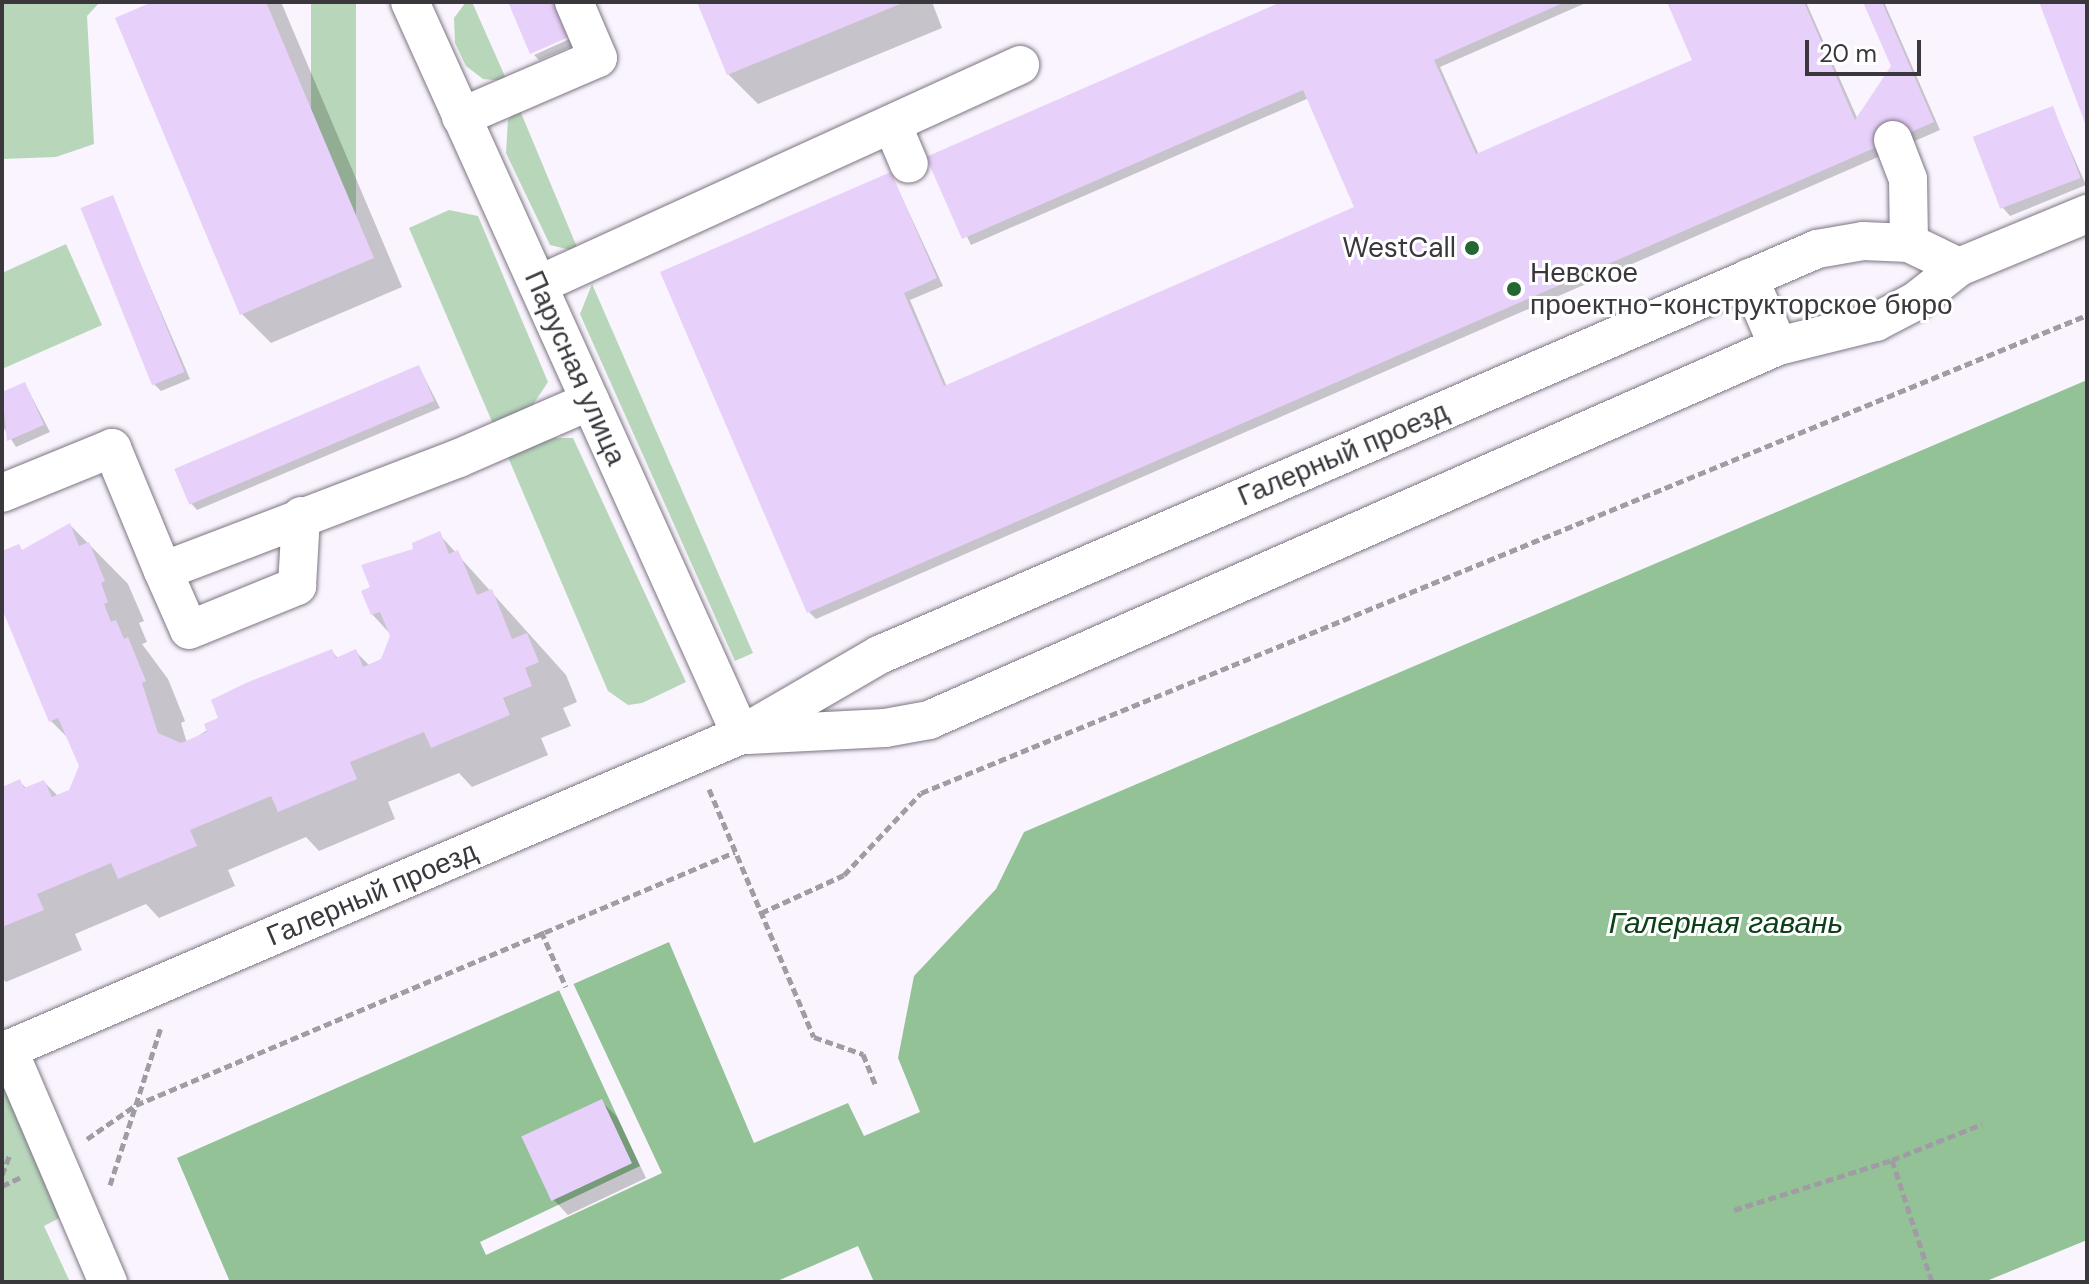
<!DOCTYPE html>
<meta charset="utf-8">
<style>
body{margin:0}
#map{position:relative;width:2089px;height:1284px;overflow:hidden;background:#f9f4fd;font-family:"DM Sans",sans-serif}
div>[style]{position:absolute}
.green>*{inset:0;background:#b8d7ba;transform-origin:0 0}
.water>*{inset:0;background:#93c297}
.pier>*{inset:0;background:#f9f4fd}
.shadow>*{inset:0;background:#0003}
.building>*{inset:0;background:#e7d0f9;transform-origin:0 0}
.path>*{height:5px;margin-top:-2.5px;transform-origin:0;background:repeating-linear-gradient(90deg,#a09ca4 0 8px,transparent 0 12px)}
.roads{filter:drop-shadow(0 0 2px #7d7583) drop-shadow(0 0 2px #7d7583)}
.minor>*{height:38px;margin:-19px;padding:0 19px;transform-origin:19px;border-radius:19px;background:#fff}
.dots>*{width:22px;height:22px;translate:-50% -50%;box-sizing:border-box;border:4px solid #fff;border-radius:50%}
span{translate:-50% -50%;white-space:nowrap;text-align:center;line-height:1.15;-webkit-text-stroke:6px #fff;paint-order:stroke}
.poi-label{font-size:28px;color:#3a373d}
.right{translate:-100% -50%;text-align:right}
.left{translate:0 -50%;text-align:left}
.street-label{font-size:28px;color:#3a373d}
.water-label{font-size:30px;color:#0c4018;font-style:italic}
.frame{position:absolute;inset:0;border:4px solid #3a373d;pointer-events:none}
.scale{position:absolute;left:1805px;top:40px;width:116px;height:36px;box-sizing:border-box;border:4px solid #3a373d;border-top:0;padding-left:10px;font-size:24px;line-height:28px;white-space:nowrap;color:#3a373d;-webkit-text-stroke:6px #fff;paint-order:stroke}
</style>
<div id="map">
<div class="green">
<i style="clip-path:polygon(2px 2px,100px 2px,87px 16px,94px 144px,56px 157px,2px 159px)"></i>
<i style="left:311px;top:2px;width:45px;height:222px"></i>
<i style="clip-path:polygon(466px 2px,472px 2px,507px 81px,483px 79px,466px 66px,455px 43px,454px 18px)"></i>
<i style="clip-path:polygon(519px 108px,579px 252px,550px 245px,506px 153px,508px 120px)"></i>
<i style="clip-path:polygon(449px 210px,478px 216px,548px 382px,532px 406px,493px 424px,409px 228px)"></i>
<i style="clip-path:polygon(66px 244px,102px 325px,2px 369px,2px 273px)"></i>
<i style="clip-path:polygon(592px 284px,753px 653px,735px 661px,580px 314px)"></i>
<i style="clip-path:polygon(546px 438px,573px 438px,686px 682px,642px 703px,628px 705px,608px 691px,507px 455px)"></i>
<i style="clip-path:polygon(2px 1084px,67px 1214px,44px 1226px,70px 1282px,2px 1282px)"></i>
</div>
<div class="water">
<i style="clip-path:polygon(2087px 380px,2087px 1240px,1984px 1282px,874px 1282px,858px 1246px,775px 1282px,230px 1282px,177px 1158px,669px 942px,754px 1143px,848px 1103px,864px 1136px,920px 1112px,898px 1058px,914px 976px,996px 889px,1024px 832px)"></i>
</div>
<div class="pier">
<i style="clip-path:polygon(573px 983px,662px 1173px,486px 1255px,480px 1242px,640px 1166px,559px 990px)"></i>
</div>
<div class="shadow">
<i style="clip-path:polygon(158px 2px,281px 2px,402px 287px,271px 343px,241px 313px)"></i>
<i style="clip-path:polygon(699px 2px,932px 2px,942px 28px,758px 104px,728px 74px)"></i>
<i style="clip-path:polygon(1286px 2px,1588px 2px,1440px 67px,1479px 155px,1695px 61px,1669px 2px,1806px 2px,1858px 120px,1893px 67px,1865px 2px,1884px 2px,1940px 130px,816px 619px,809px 612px,891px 174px,943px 286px,910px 300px,947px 387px,1357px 208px,1309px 98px,971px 245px,929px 158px)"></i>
<i style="clip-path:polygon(574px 37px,577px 44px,539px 60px,534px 55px)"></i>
<i style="clip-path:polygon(2052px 108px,2086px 185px,2010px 216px,2003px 208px)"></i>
<i style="clip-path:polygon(112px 198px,190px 379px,161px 391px,154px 384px)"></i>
<i style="clip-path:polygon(419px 367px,440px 408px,197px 510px,190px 502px,176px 469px)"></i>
<i style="clip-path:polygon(25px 384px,50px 432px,16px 447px,2px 425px,2px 395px)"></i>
<i style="clip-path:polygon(70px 525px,128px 584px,144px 621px,139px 623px,147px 642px,142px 644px,168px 679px,185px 721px,181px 723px,187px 743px,331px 651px,339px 659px,355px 651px,370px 666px,383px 661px,392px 636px,372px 614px,373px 588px,439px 534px,566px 675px,577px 702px,563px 708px,571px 726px,541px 738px,548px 755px,472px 787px,459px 773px,388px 802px,395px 819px,319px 851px,306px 837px,228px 870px,235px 886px,159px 918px,146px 904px,75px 934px,82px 950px,6px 982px,2px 978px,2px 789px,20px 782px,27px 789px,44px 782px,58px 796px,71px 791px,81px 766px,69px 739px,51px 721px,2px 603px,2px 553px,19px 546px,23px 551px)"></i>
<i style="clip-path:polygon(601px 1101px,617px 1117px,646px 1178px,568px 1215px,553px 1199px)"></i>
</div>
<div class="building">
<i style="clip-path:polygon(152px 2px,266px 2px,374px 258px,240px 315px,115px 18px)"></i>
<i style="clip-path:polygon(508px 2px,556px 2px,571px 36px,530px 54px)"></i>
<i style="clip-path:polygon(697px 2px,905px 2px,727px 75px)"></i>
<i style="clip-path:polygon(1281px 2px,1565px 2px,1434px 60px,1476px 154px,1692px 60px,1667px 2px,1804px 2px,1855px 120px,1891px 66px,1863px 2px,1882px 2px,1934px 122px,807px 613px,660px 272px,891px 172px,937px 278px,904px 293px,944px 386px,1354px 207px,1303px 90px,962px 239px,926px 157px)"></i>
<i style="clip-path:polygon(2039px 2px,2087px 2px,2087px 128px)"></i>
<i style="left:2053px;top:106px;width:77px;height:86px;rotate:69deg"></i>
<i style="left:113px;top:195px;width:191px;height:35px;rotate:68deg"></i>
<i style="left:419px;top:365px;width:39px;height:266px;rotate:67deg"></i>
<i style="clip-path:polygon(25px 382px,44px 425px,7px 441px,2px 392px)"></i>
<i style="clip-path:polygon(70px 523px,79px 546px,89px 542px,105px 581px,101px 583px,108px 602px,104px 604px,111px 622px,116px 620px,124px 639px,128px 637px,146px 681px,142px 683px,158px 733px,181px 743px,207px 732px,204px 724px,218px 718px,211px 700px,246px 683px,332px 649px,336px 658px,356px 649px,363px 667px,381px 659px,390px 636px,380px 612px,371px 615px,361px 591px,370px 587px,361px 565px,413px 549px,412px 543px,440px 531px,449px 554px,458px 550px,477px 595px,492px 589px,512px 639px,527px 633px,539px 662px,525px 668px,532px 686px,503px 698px,510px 715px,431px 748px,424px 732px,350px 762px,357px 779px,278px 812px,271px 796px,190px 830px,197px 846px,118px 879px,111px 863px,37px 894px,44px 910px,2px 927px,2px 787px,20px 779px,24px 788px,44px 780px,52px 797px,69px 790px,79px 766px,58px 718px,49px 722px,2px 609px,2px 551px,19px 544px,22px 550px)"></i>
<i style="left:602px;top:1099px;width:71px;height:89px;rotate:65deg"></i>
</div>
<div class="path">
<i style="left:709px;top:789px;width:269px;rotate:67.1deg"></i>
<i style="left:814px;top:1037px;width:52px;rotate:19.1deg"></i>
<i style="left:863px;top:1054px;width:35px;rotate:68deg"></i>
<i style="left:761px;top:913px;width:91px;rotate:-24.6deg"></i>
<i style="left:844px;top:875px;width:112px;rotate:-46.8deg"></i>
<i style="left:921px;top:793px;width:1260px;rotate:-22.29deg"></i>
<i style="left:541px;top:931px;width:61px;rotate:65.9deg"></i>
<i style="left:87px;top:1139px;width:60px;rotate:-34.8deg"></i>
<i style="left:136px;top:1105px;width:650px;rotate:-22.9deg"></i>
<i style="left:1892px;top:1160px;width:97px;rotate:-21.8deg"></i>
<i style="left:2px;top:1175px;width:22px;rotate:-69deg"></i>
<i style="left:110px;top:1185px;width:166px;rotate:-72.1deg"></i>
<i style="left:2px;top:1186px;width:23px;rotate:-25deg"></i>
<i style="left:1734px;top:1210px;width:166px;rotate:-17.6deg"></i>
<i style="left:1892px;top:1160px;width:128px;rotate:71.8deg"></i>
</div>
<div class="roads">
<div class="minor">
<i style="left:410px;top:2px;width:804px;rotate:65.7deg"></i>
<i style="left:461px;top:117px;width:149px;rotate:-23.3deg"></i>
<i style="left:598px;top:58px;width:61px;rotate:-113.2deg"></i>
<i style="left:892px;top:124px;width:43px;rotate:67deg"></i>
<i style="left:1893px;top:140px;width:42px;rotate:69deg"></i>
<i style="left:1908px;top:179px;width:64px;rotate:89.1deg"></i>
<i style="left:1749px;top:278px;width:74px;rotate:66.9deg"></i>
<i style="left:538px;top:285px;width:530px;rotate:-24.53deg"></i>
<i style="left:2px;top:493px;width:119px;rotate:-22.2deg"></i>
<i style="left:112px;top:448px;width:133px;rotate:67.5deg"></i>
<i style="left:163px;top:571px;width:317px;rotate:-20.9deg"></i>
<i style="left:459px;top:458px;width:143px;rotate:-23.5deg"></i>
<i style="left:163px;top:571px;width:64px;rotate:66.2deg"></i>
<i style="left:189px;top:630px;width:117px;rotate:-22.2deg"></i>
<i style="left:297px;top:586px;width:70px;rotate:-86.7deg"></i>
<i style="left:748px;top:735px;width:137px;rotate:-2.9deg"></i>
<i style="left:885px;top:728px;width:45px;rotate:-10.3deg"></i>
<i style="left:929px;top:720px;width:928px;rotate:-23.77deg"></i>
<i style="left:1778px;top:346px;width:101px;rotate:-13.8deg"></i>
<i style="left:1876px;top:322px;width:45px;rotate:-27.7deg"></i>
<i style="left:1916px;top:301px;width:55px;rotate:-38.3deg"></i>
<i style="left:1959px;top:267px;width:139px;rotate:-22.5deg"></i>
<i style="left:8px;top:1049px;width:254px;rotate:66.8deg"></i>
<i style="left:2px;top:1052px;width:804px;rotate:-23.22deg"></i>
<i style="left:741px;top:735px;width:160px;rotate:-30.1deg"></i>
<i style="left:879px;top:655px;width:1022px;rotate:-23.4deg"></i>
<i style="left:1817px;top:249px;width:47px;rotate:-9.9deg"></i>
<i style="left:1863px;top:241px;width:46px;rotate:2.5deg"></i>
<i style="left:1909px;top:243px;width:55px;rotate:25.6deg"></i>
</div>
</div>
<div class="dots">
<i style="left:1472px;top:248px;background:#256732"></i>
<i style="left:1514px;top:289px;background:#256732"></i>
</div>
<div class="poi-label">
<span class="right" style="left:1456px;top:248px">WestCall</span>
<span class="left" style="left:1530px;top:289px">Невское<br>проектно-конструкторское бюро</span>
</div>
<div class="street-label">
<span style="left:575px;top:368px;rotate:66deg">Парусная улица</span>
<span style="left:1343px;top:454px;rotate:-23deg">Галерный проезд</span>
<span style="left:372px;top:894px;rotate:-23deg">Галерный проезд</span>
</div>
<div class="water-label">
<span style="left:1726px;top:923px">Галерная гавань</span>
</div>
<div class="frame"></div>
<div class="scale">20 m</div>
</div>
